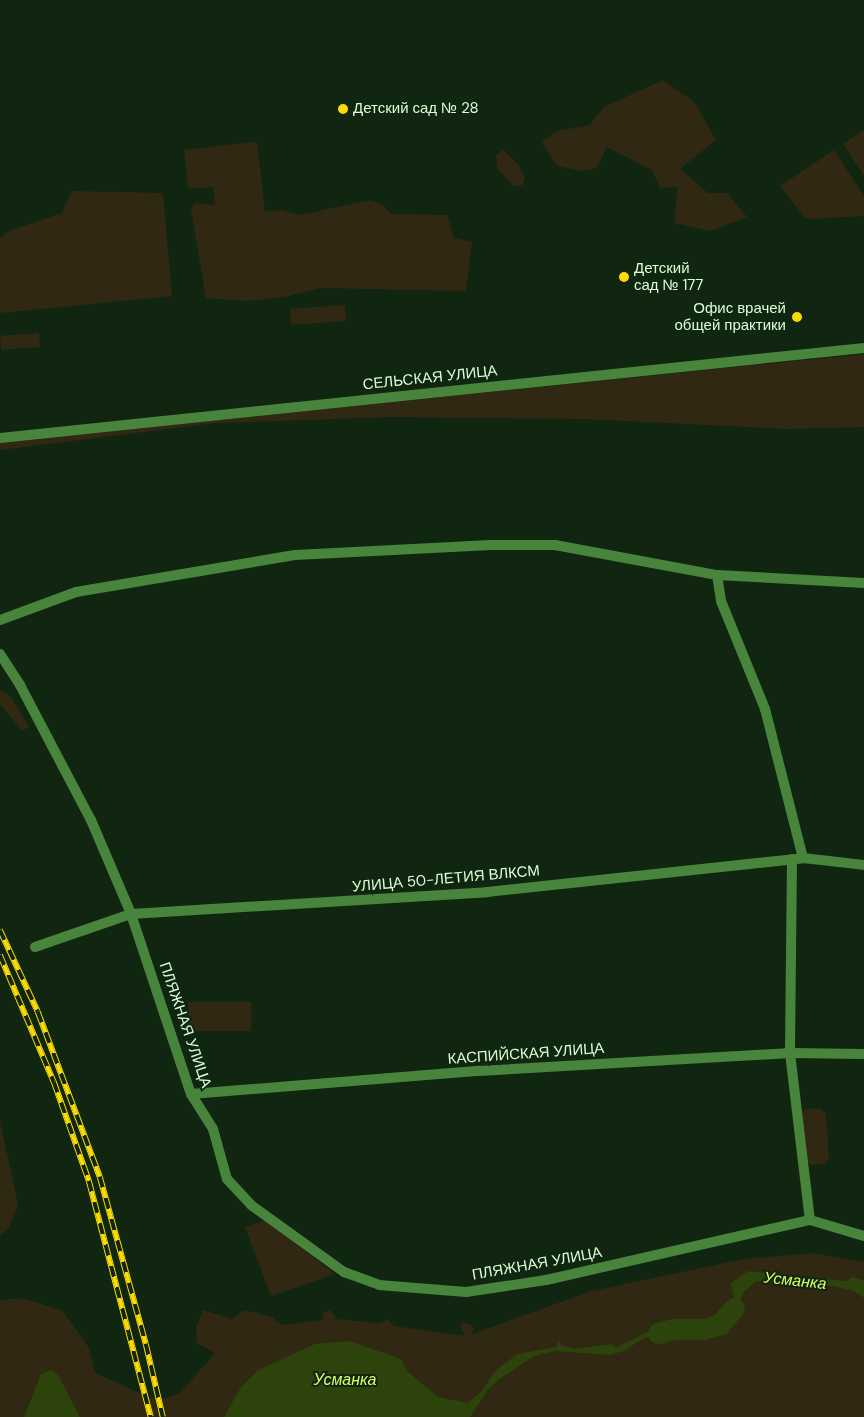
<!DOCTYPE html>
<meta charset="utf-8">
<style>
body{margin:0}
#map{position:relative;width:864px;height:1417px;overflow:hidden;background:#112610;font-family:"DM Sans",sans-serif}
div>[style]{position:absolute}
.green>*{inset:0;background:#302813;transform-origin:0 0}
.water>*{inset:0;background:#2c430b}
.river>*{height:21px;margin:-10.5px;padding:0 10.5px;transform-origin:10.5px;border-radius:10.5px;background:#2c430b}
.minor>*{height:10px;margin:-5px;padding:0 5px;transform-origin:5px;border-radius:5px;background:#49843c}
.rail>*{height:5.5px;margin-top:-2.75px;transform-origin:0;background:repeating-linear-gradient(90deg,#112610 0 11px,#fadb06 0 22px);box-sizing:border-box;border-block:1px solid #fadb06}
.dots>*{width:14px;height:14px;translate:-50% -50%;box-sizing:border-box;border:2px solid #112610;border-radius:50%}
span{translate:-50% -50%;white-space:nowrap;text-align:center;line-height:1.15;-webkit-text-stroke:4px #112610;paint-order:stroke}
.poi-label{font-size:15px;color:#dafed5}
.left{translate:0 -50%;text-align:left}
.right{translate:-100% -50%;text-align:right}
.street-label{font-size:15px;color:#dafed5}
.water-label{font-size:16px;color:#d8fc66;font-style:italic}
</style>
<div id="map">
<div class="green">
<i style="clip-path:polygon(663px 80px,694px 102px,716px 140px,680px 169px,708px 193px,727px 193px,747px 217px,710px 231px,674px 223px,678px 187px,660px 188px,652px 170px,607px 147px,597px 168px,582px 171px,557px 166px,542px 142px,557px 131px,590px 125px,604px 107px)"></i>
<i style="clip-path:polygon(864px 130px,864px 176px,843px 144px)"></i>
<i style="clip-path:polygon(257px 142px,265px 211px,281px 210px,300px 215px,371px 200px,381px 204px,391px 214px,447px 215px,454px 238px,472px 242px,466px 291px,320px 288px,285px 297px,247px 301px,206px 298px,191px 210px,194px 203px,215px 205px,213px 187px,188px 189px,184px 150px)"></i>
<i style="clip-path:polygon(503px 150px,518px 164px,525px 177px,523px 185px,513px 186px,497px 168px,496px 155px)"></i>
<i style="clip-path:polygon(834px 150px,864px 196px,864px 216px,806px 219px,780px 186px)"></i>
<i style="clip-path:polygon(72px 191px,163px 193px,172px 296px,0 313px,0 238px,11px 230px,62px 213px)"></i>
<i style="left:345px;top:305px;width:16px;height:55px;rotate:86deg"></i>
<i style="left:39px;top:333px;width:14px;height:39px;rotate:86deg"></i>
<i style="clip-path:polygon(864px 354px,864px 427px,788px 429px,583px 419px,391px 417px,216px 423px,0 450px,0 442px)"></i>
<i style="clip-path:polygon(0 690px,11px 697px,29px 727px,22px 731px,0 704px)"></i>
<i style="left:188px;top:1002px;width:63px;height:29px"></i>
<i style="clip-path:polygon(820px 1108px,826px 1114px,829px 1158px,825px 1164px,811px 1165px,805px 1160px,800px 1115px,805px 1109px)"></i>
<i style="clip-path:polygon(0 1122px,18px 1204px,9px 1228px,0 1236px)"></i>
<i style="clip-path:polygon(266px 1220px,335px 1274px,271px 1296px,245px 1227px)"></i>
<i style="clip-path:polygon(813px 1253px,864px 1262px,864px 1417px,0 1417px,0 1300px,23px 1298px,63px 1311px,89px 1348px,95px 1373px,149px 1397px,163px 1399px,180px 1393px,215px 1353px,197px 1343px,196px 1327px,203px 1310px,232px 1319px,244px 1310px,272px 1317px,281px 1325px,323px 1320px,322px 1314px,329px 1310px,336px 1316px,335px 1319px,380px 1323px,387px 1319px,394px 1326px,465px 1336px,460px 1326px,462px 1323px,470px 1324px,474px 1328px,472px 1334px,592px 1291px,744px 1259px)"></i>
</div>
<div class="water">
<i style="clip-path:polygon(748px 1271px,846px 1281px,853px 1277px,864px 1281px,864px 1298px,854px 1291px,833px 1286px,756px 1281px,744px 1292px,735px 1310px,723px 1324px,644px 1338px,624px 1351px,610px 1355px,555px 1351px,534px 1356px,498px 1380px,487px 1391px,470px 1417px,224px 1417px,241px 1387px,258px 1370px,315px 1344px,349px 1341px,401px 1359px,407px 1371px,438px 1397px,467px 1403px,481px 1392px,495px 1371px,517px 1354px,557px 1347px,558px 1340px,562px 1346px,575px 1349px,611px 1344px,616px 1348px,675px 1318px,692px 1327px,706px 1325px,716px 1319px,734px 1298px,731px 1283px)"></i>
<i style="clip-path:polygon(51px 1370px,58px 1375px,80px 1417px,24px 1417px,41px 1374px)"></i>
</div>
<div class="river">
<i style="left:658px;top:1333px;width:16px;rotate:-15deg"></i>
<i style="left:673px;top:1329px;width:30px"></i>
<i style="left:703px;top:1329px;width:18px;rotate:-16deg"></i>
<i style="left:720px;top:1324px;width:21px;rotate:-49deg"></i>
</div>
<div class="minor">
<i style="left:0;top:438px;width:869px;rotate:-5.95deg"></i>
<i style="left:717px;top:575px;width:26px;rotate:81deg"></i>
<i style="left:721px;top:601px;width:117px;rotate:67.8deg"></i>
<i style="left:765px;top:709px;width:154px;rotate:75.7deg"></i>
<i style="left:0;top:620px;width:81px;rotate:-20.2deg"></i>
<i style="left:76px;top:592px;width:222px;rotate:-9.6deg"></i>
<i style="left:295px;top:555px;width:196px;rotate:-2.9deg"></i>
<i style="left:491px;top:545px;width:64px"></i>
<i style="left:555px;top:545px;width:165px;rotate:10.5deg"></i>
<i style="left:717px;top:575px;width:147px;rotate:3.1deg"></i>
<i style="left:0;top:654px;width:37px;rotate:57deg"></i>
<i style="left:20px;top:685px;width:153px;rotate:62.3deg"></i>
<i style="left:91px;top:820px;width:102px;rotate:66.9deg"></i>
<i style="left:131px;top:914px;width:190px;rotate:71.6deg"></i>
<i style="left:191px;top:1094px;width:41px;rotate:57.8deg"></i>
<i style="left:213px;top:1129px;width:52px;rotate:74.4deg"></i>
<i style="left:227px;top:1179px;width:35px;rotate:47deg"></i>
<i style="left:251px;top:1205px;width:115px;rotate:35.8deg"></i>
<i style="left:344px;top:1272px;width:37px;rotate:20deg"></i>
<i style="left:379px;top:1285px;width:87px;rotate:4.6deg"></i>
<i style="left:466px;top:1292px;width:81px;rotate:-8.5deg"></i>
<i style="left:546px;top:1280px;width:271px;rotate:-12.8deg"></i>
<i style="left:810px;top:1220px;width:56px;rotate:16.5deg"></i>
<i style="left:792px;top:859px;width:194px;rotate:90.6deg"></i>
<i style="left:790px;top:1053px;width:168px;rotate:83.2deg"></i>
<i style="left:35px;top:947px;width:102px;rotate:-19deg"></i>
<i style="left:131px;top:914px;width:357px;rotate:-3.5deg"></i>
<i style="left:487px;top:892px;width:318px;rotate:-6.1deg"></i>
<i style="left:803px;top:858px;width:61px;rotate:6.5deg"></i>
<i style="left:191px;top:1094px;width:289px;rotate:-4.6deg"></i>
<i style="left:479px;top:1071px;width:312px;rotate:-3.3deg"></i>
<i style="left:790px;top:1053px;width:74px;rotate:0.8deg"></i>
</div>
<div class="rail">
<i style="left:0;top:930px;width:90px;rotate:65.1deg"></i>
<i style="left:38px;top:1012px;width:176px;rotate:69.4deg"></i>
<i style="left:100px;top:1177px;width:173px;rotate:74.6deg"></i>
<i style="left:146px;top:1344px;width:75px;rotate:76.9deg"></i>
<i style="left:0;top:955px;width:138px;rotate:67deg"></i>
<i style="left:54px;top:1082px;width:105px;rotate:70.5deg"></i>
<i style="left:89px;top:1181px;width:244px;rotate:75.3deg"></i>
</div>
<div class="dots">
<i style="left:343px;top:109px;background:#fadb06"></i>
<i style="left:624px;top:277px;background:#fadb06"></i>
<i style="left:797px;top:317px;background:#fadb06"></i>
</div>
<div class="poi-label">
<span class="left" style="left:353px;top:109px">Детский сад № 28</span>
<span class="left" style="left:634px;top:277px">Детский<br>сад № 177</span>
<span class="right" style="left:786px;top:317px">Офис врачей<br>общей практики</span>
</div>
<div class="street-label">
<span style="left:430px;top:378px;rotate:-6deg">СЕЛЬСКАЯ УЛИЦА</span>
<span style="left:446px;top:879px;rotate:-5deg">УЛИЦА 50-ЛЕТИЯ ВЛКСМ</span>
<span style="left:185px;top:1025px;rotate:71deg">ПЛЯЖНАЯ УЛИЦА</span>
<span style="left:526px;top:1054px;rotate:-4deg">КАСПИЙСКАЯ УЛИЦА</span>
<span style="left:537px;top:1264px;rotate:-10deg">ПЛЯЖНАЯ УЛИЦА</span>
</div>
<div class="water-label">
<span style="left:795px;top:1281px;rotate:6deg">Усманка</span>
<span style="left:345px;top:1380px">Усманка</span>
</div>
</div>
